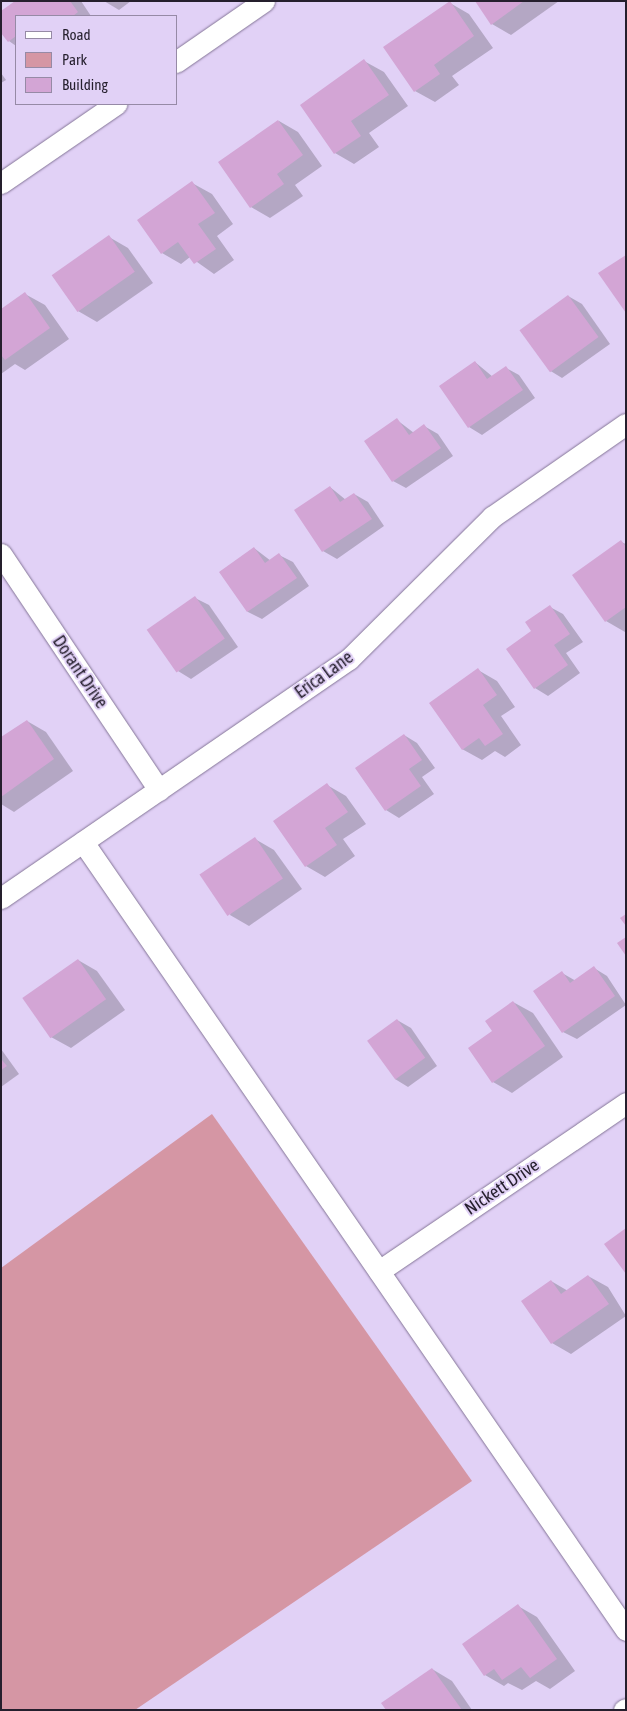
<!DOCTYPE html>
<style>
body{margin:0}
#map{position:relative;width:627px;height:1711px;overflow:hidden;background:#e1d1f6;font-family:"Asap Condensed",sans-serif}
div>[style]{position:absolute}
.green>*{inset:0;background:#d596a4}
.shadow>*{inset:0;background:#0003}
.building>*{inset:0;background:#d3a5d5;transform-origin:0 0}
.roads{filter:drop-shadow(0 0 1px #847597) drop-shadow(0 0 1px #847597)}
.minor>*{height:21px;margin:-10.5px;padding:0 10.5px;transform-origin:10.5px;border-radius:10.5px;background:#fff}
span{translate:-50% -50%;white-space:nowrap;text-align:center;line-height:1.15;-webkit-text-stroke:4px #e1d1f6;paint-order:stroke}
.street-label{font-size:18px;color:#251f2d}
.frame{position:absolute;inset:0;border:2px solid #251f2d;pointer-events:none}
.legend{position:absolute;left:15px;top:15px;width:162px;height:90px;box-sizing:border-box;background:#e1d1f6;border:1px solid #968aa6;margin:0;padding:6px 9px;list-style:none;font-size:15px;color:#251f2d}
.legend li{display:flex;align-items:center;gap:10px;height:25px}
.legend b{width:25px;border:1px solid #968aa6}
</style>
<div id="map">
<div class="green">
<i style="clip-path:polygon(212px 1114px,472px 1481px,135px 1710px,1px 1710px,1px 1268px)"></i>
</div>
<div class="shadow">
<i style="clip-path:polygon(17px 1px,81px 1px,91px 16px,16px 16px,16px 46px,9px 41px)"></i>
<i style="clip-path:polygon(104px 1px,131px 1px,119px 10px)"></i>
<i style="clip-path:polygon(476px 1px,559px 1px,511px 35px,492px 24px)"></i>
<i style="clip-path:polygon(450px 3px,469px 14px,493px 48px,452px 76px,459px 85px,435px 102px,415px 91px)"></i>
<i style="clip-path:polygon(364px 61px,384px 72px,408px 106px,369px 133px,379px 147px,354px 164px,335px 153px,301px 105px)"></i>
<i style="clip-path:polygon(1px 73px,6px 80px,1px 83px)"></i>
<i style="clip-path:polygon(279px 121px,298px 132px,322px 166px,295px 185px,303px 196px,270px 218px,251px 207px)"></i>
<i style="clip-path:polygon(192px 183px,212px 194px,233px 224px,217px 236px,234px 260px,214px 274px,190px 257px,181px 264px,162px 253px)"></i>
<i style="clip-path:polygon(109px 237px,128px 248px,153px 283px,97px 322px,78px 311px,53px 276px)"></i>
<i style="clip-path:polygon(25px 294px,45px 305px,69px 339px,25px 370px,15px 364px,1px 374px,1px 311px)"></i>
<i style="clip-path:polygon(568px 296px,582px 304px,610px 344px,562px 378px,549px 370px)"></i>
<i style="clip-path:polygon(475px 362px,493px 377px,506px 368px,519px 375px,535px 398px,482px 435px,469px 427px,440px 386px)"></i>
<i style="clip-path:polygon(397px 420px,414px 433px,424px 426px,438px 434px,453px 456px,406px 488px,393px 481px)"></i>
<i style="clip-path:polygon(330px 487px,346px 500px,354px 494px,368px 502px,384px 526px,337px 559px,323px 551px)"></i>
<i style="clip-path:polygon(621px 542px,626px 544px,625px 632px,606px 621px)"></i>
<i style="clip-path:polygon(254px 548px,271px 561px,279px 555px,293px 562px,309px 586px,262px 619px,248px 612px,220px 572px)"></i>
<i style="clip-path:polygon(195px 598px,209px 605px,238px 647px,191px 679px,178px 671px)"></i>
<i style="clip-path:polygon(550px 607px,563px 614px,583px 642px,566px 653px,580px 673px,548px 696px,535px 688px,533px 631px)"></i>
<i style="clip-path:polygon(478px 670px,497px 681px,515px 707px,501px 716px,521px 745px,505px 757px,495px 751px,482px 760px,462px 749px)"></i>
<i style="clip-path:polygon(27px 721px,46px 732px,73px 771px,14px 812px,1px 804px,1px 739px)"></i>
<i style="clip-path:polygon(404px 735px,417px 743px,435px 768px,422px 777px,434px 794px,399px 818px,386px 810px)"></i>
<i style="clip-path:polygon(327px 785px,346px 796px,366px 824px,343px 839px,355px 856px,325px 877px,306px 866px)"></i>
<i style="clip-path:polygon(255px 839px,274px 850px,302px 889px,249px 926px,230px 915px)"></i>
<i style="clip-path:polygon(78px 960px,97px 971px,125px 1010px,71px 1048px,51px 1037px)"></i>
<i style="clip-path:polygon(594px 968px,607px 976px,626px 1005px,577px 1039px,563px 1032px,562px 973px,576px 981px)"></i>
<i style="clip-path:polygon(513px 1002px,533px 1013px,563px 1057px,512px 1093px,493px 1082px,494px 1031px)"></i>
<i style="clip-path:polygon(397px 1020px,411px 1028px,437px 1066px,408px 1087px,395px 1079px)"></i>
<i style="clip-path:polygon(1px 1049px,19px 1074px,1px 1087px)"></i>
<i style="clip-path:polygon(588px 1276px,608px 1287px,626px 1316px,571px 1354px,552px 1343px,551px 1281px,568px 1291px)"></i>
<i style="clip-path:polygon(518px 1606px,537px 1617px,575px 1671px,550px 1689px,536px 1681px,522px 1690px,508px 1683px,504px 1686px,485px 1675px)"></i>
<i style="clip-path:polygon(432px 1669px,452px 1681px,472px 1710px,388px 1710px)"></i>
</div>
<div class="building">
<i style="clip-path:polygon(15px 1px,70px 1px,78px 12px,73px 16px,16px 16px,16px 36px,8px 42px,1px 33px,1px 11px)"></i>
<i style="clip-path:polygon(450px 1px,474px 36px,434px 65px,440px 74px,414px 92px,383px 47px)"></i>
<i style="clip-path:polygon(475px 1px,524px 1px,491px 25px)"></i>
<i style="clip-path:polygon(364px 59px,389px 95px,351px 121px,361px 136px,334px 154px,300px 105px)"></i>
<i style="clip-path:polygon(278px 120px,303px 155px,277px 174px,284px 184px,250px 208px,218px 162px)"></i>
<i style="clip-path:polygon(192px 181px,215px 213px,198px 224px,216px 249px,194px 264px,178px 242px,161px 254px,137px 220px)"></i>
<i style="left:109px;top:235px;width:45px;height:70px;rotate:55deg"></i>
<i style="clip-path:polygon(626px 255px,626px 313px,598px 273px)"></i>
<i style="clip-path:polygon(25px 292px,50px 328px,5px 360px,1px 355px,1px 309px)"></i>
<i style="left:568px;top:295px;width:52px;height:60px;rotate:54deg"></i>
<i style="clip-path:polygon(475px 361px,487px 379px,506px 366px,523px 390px,468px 428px,439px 386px)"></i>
<i style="clip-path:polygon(397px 418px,409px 435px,424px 424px,441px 448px,392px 482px,364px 441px)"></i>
<i style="clip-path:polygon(330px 486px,340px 502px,354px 493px,372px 519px,322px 552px,294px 510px)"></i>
<i style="clip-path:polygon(621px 540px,626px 547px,626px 607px,605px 622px,572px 575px)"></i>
<i style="clip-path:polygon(254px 547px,265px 563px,279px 553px,297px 578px,247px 612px,219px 572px)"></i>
<i style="left:195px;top:596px;width:52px;height:59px;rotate:55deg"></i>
<i style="clip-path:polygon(550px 605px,570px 634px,554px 645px,568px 665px,534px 689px,506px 649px,531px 631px,525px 622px)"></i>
<i style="clip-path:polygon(478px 668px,497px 695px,483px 705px,503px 734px,485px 746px,479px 738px,462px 750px,429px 703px)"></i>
<i style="clip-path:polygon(27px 720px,54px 759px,1px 797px,1px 737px)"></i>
<i style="clip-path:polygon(404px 734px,422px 760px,409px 769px,421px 786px,385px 811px,355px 768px)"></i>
<i style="clip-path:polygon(327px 783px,348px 812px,325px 828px,337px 845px,305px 867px,273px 821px)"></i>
<i style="left:255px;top:837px;width:50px;height:67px;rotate:56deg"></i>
<i style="clip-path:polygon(626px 914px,626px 926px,620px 918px)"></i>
<i style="clip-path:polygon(626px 937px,626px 956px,617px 943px)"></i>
<i style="left:78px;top:959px;width:49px;height:68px;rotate:55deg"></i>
<i style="clip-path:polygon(594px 966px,615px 996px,562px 1033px,533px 991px,562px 971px,570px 983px)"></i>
<i style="clip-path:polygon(513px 1001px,545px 1046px,492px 1083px,468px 1048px,492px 1031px,485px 1021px)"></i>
<i style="left:397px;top:1019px;width:48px;height:37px;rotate:54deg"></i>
<i style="clip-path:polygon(1px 1059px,7px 1066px,1px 1070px)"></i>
<i style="clip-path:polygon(626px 1228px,626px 1274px,604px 1244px)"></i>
<i style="clip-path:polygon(588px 1275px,609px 1304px,551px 1344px,521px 1301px,551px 1280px,561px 1294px)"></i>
<i style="clip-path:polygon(518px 1604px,557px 1659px,530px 1678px,521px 1667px,502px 1680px,494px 1669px,484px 1676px,462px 1644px)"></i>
<i style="clip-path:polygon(432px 1668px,462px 1710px,386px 1710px,381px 1703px)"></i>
</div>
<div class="roads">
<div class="minor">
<i style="left:176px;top:62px;width:107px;rotate:-34.7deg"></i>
<i style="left:1px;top:183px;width:140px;rotate:-34.5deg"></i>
<i style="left:1px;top:554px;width:284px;rotate:56.2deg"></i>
<i style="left:83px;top:842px;width:957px;rotate:55.43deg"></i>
<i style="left:1px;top:898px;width:422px;rotate:-34.5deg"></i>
<i style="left:349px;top:659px;width:202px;rotate:-44.8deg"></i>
<i style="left:492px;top:517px;width:163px;rotate:-34.8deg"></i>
<i style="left:379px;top:1271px;width:299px;rotate:-34.2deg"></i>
<i style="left:624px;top:1710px;width:2px;rotate:-27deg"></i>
</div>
</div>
<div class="street-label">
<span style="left:80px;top:672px;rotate:56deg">Dorant Drive</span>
<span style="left:324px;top:675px;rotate:-36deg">Erica Lane</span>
<span style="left:502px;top:1187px;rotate:-34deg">Nickett Drive</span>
</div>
<div class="frame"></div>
<ul class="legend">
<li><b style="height:6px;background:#fff"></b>Road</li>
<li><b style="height:14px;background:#d596a4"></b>Park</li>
<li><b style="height:14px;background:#d3a5d5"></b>Building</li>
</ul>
</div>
